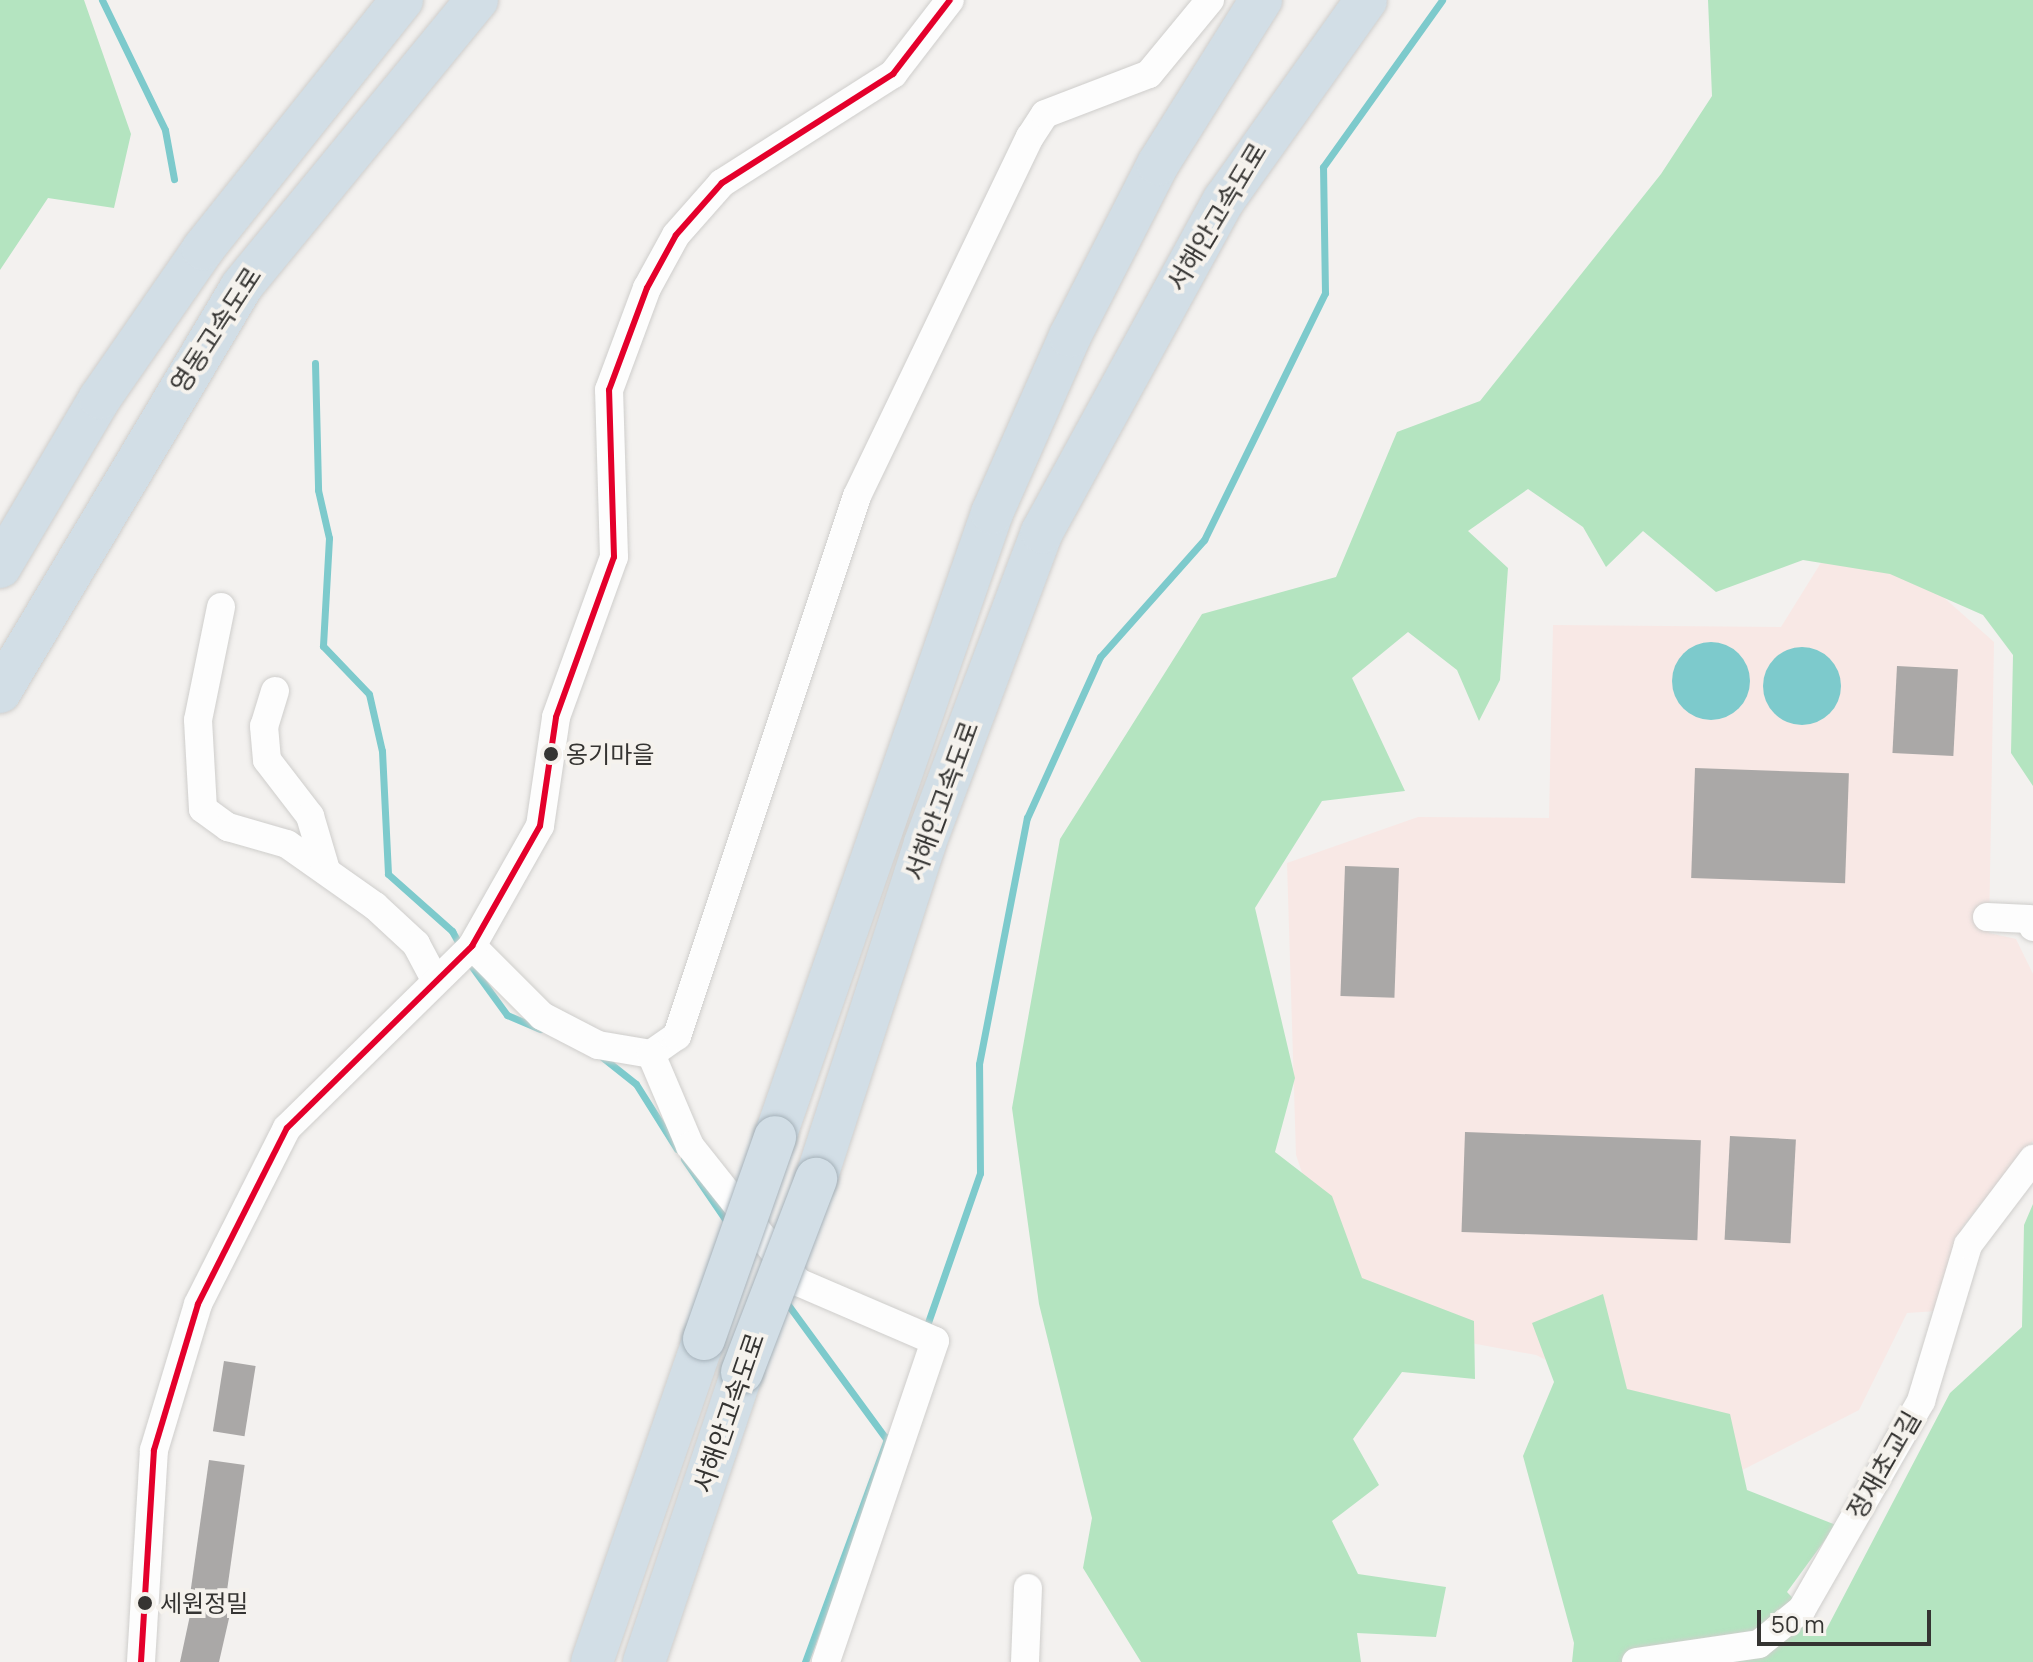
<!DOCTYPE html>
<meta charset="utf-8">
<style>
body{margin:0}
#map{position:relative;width:2033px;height:1662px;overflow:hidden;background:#f3f1ef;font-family:Manrope,"Noto Sans KR",sans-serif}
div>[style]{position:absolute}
.industrial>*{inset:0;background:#f8e8e5}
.forest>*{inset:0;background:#b4e4c0}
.water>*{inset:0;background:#7dcacc}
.round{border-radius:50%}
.stream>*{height:7px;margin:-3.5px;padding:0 3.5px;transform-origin:3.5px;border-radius:3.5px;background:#7dcacc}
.building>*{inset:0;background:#aaa8a7;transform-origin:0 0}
.roads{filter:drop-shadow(0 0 2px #cfcecc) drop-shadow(0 0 2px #cfcecc)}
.minor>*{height:28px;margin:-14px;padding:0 14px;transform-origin:14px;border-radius:14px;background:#fdfdfd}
.highway>*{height:42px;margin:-21px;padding:0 21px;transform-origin:21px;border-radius:21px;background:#d2dee6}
.bridges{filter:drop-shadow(0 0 2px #a5b1b9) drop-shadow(0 0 2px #a5b1b9)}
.highway-bridge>*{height:42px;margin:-21px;padding:0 21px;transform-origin:21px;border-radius:21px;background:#d2dee6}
.bus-1>*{height:6px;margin:-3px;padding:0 3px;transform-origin:3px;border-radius:3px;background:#e4002b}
.dots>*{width:22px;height:22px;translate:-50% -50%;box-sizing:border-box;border:4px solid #f5f2ed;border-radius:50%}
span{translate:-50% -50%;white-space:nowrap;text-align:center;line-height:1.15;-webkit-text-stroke:8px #f5f2ed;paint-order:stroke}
.bus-label{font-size:24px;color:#353432}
.left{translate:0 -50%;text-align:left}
.street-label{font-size:26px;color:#353432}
.scale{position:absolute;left:1757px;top:1610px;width:174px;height:36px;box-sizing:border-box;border:4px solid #353432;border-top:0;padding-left:10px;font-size:24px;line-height:28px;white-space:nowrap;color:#353432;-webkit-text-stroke:6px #f5f2ed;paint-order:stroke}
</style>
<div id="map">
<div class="industrial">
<i style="clip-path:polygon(1822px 561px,1915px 572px,1994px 642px,1989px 933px,2016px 939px,2033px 974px,2033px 1141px,1962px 1227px,1937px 1311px,1907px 1313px,1859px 1410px,1719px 1482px,1591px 1382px,1536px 1355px,1444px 1338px,1332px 1261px,1296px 1155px,1287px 863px,1418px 817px,1549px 818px,1553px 625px,1781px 627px)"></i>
</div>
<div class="forest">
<i style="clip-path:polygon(0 0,84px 0,131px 134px,114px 208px,48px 198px,0 270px)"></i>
<i style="clip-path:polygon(1708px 0,2033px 0,2033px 786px,2011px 753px,2013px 655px,1983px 615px,1890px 574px,1803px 560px,1716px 592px,1643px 531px,1606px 567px,1583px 527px,1528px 489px,1468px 531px,1508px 568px,1500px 680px,1479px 721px,1457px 670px,1408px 632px,1352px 678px,1405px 791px,1322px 801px,1255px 908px,1295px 1078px,1275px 1152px,1332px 1196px,1362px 1278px,1474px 1321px,1475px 1379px,1402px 1372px,1353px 1439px,1379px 1485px,1332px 1521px,1358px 1574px,1446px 1587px,1436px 1637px,1357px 1633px,1361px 1662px,1141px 1662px,1083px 1568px,1092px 1518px,1039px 1304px,1012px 1108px,1060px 839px,1202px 614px,1336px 577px,1397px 432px,1480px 401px,1661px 174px,1712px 96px)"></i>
<i style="clip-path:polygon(2033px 1204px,2033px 1662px,1572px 1662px,1574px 1643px,1523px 1456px,1554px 1382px,1532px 1323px,1603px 1294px,1627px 1389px,1730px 1414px,1747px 1490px,1836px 1525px,1787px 1592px,1825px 1632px,1950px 1393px,2022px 1327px,2024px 1225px)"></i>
</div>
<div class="water">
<i class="round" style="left:1672px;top:642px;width:78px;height:78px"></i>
<i class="round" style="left:1763px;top:647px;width:78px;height:78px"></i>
</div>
<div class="stream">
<i style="left:102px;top:0;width:144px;rotate:64.1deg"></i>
<i style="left:165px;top:130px;width:50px;rotate:79.6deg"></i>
<i style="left:315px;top:363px;width:127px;rotate:88.6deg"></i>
<i style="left:318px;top:490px;width:49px;rotate:77.1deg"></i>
<i style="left:329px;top:538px;width:108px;rotate:93.2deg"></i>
<i style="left:323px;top:646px;width:66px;rotate:46.2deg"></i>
<i style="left:369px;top:694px;width:58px;rotate:77.2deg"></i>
<i style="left:382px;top:751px;width:123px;rotate:87.2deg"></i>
<i style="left:388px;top:874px;width:86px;rotate:41.7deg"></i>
<i style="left:452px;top:931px;width:21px;rotate:61deg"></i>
<i style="left:467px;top:960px;width:68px;rotate:54deg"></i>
<i style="left:507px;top:1015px;width:36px;rotate:23deg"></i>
<i style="left:602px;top:1057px;width:43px;rotate:38.5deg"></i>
<i style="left:636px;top:1084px;width:77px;rotate:57.8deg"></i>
<i style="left:684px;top:1159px;width:80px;rotate:55.7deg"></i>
<i style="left:786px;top:1302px;width:171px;rotate:53.8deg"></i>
<i style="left:925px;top:1331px;width:167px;rotate:-70.8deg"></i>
<i style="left:980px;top:1173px;width:109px;rotate:-90.5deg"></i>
<i style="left:979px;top:1064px;width:251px;rotate:-79deg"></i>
<i style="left:1027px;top:818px;width:177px;rotate:-65.6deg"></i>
<i style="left:1100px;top:657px;width:157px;rotate:-48.4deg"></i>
<i style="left:1204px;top:540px;width:275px;rotate:-63.9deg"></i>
<i style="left:1325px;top:293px;width:126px;rotate:-90.9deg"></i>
<i style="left:1323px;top:167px;width:205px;rotate:-54.5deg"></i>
<i style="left:805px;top:1662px;width:240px;rotate:-69.8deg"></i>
</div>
<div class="building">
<i style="left:1897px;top:666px;width:61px;height:87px;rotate:3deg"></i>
<i style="left:1695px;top:768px;width:154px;height:110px;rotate:2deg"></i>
<i style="left:1345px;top:866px;width:54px;height:130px;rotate:2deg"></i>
<i style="left:1465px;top:1132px;width:236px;height:100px;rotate:2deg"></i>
<i style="left:1730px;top:1136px;width:66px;height:104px;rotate:3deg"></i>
<i style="left:224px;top:1361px;width:32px;height:71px;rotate:9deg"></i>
<i style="left:209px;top:1460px;width:36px;height:138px;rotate:8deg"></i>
<i style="clip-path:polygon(192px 1606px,230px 1614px,219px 1662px,180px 1662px)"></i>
</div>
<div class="roads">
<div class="minor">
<i style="left:221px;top:607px;width:115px;rotate:101.5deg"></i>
<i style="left:198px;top:720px;width:89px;rotate:86.8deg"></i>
<i style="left:203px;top:809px;width:31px;rotate:36deg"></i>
<i style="left:228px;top:827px;width:61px;rotate:16.1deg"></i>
<i style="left:287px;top:844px;width:108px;rotate:35.2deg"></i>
<i style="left:375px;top:906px;width:56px;rotate:42.8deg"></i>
<i style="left:416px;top:944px;width:38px;rotate:62deg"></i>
<i style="left:275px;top:691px;width:37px;rotate:107deg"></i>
<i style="left:264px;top:726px;width:34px;rotate:85deg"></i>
<i style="left:267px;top:760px;width:71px;rotate:52.5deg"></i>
<i style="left:310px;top:816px;width:56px;rotate:73.5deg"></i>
<i style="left:1987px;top:917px;width:42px;rotate:2.7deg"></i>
<i style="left:2029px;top:919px;width:9px;rotate:63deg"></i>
<i style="left:472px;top:946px;width:99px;rotate:45deg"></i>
<i style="left:542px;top:1016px;width:63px;rotate:27.4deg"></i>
<i style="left:598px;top:1045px;width:54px;rotate:9.6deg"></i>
<i style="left:651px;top:1054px;width:32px;rotate:-35deg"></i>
<i style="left:677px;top:1036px;width:569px;rotate:-71.57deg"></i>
<i style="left:857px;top:496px;width:399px;rotate:-64.3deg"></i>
<i style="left:1030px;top:137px;width:27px;rotate:-57deg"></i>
<i style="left:1045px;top:114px;width:111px;rotate:-21deg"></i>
<i style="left:1149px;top:74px;width:96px;rotate:-50.5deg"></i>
<i style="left:651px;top:1054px;width:100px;rotate:67deg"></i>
<i style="left:690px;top:1146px;width:174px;rotate:51.5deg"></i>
<i style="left:798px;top:1282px;width:149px;rotate:23.3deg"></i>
<i style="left:935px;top:1341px;width:339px;rotate:108.8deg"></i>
<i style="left:141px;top:1662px;width:212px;rotate:-86.5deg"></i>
<i style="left:154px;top:1450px;width:152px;rotate:-73.2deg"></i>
<i style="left:198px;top:1304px;width:197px;rotate:-63.2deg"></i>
<i style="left:287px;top:1128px;width:260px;rotate:-44.5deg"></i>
<i style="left:472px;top:946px;width:138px;rotate:-60.5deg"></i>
<i style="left:540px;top:826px;width:110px;rotate:-81.6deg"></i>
<i style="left:556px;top:717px;width:170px;rotate:-70.1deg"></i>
<i style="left:614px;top:557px;width:167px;rotate:-91.7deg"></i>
<i style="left:609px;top:390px;width:109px;rotate:-69.6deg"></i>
<i style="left:647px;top:288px;width:60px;rotate:-61.3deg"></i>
<i style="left:676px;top:235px;width:69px;rotate:-48.5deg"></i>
<i style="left:722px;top:183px;width:203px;rotate:-32.5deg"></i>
<i style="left:893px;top:74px;width:93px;rotate:-52.4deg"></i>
<i style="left:1025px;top:1662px;width:74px;rotate:-87.7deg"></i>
<i style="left:1636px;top:1662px;width:124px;rotate:-8.3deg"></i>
<i style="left:1759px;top:1644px;width:55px;rotate:-39.1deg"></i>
<i style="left:1802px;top:1609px;width:240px;rotate:-60.2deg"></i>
<i style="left:1921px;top:1401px;width:163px;rotate:-73.2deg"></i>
<i style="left:1968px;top:1245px;width:108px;rotate:-52.9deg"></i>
</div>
<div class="highway">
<i style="left:0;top:567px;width:196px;rotate:-59.4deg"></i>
<i style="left:100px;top:398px;width:181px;rotate:-55.3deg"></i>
<i style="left:203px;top:249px;width:319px;rotate:-51.4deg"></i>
<i style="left:0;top:692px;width:471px;rotate:-59.2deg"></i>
<i style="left:241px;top:287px;width:372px;rotate:-50.6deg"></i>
<i style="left:775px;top:1137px;width:661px;rotate:-70.82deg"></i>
<i style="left:992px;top:513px;width:193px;rotate:-66.2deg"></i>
<i style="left:1070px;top:336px;width:193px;rotate:-62.9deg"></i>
<i style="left:1158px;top:164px;width:194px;rotate:-57.9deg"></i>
<i style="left:816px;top:1179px;width:353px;rotate:-72deg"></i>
<i style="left:925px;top:843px;width:332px;rotate:-69.4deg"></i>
<i style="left:1042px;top:532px;width:379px;rotate:-61.3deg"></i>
<i style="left:1224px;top:200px;width:245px;rotate:-54.6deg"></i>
<i style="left:592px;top:1662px;width:342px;rotate:-70.9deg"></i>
<i style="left:644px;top:1662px;width:306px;rotate:-71.3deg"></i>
</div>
</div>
<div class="bridges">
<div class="highway-bridge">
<i style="left:704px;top:1339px;width:214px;rotate:-70.6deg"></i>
<i style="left:742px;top:1372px;width:207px;rotate:-69deg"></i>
</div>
</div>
<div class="bus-1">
<i style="left:141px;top:1662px;width:212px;rotate:-86.5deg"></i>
<i style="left:154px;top:1450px;width:152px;rotate:-73.2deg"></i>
<i style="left:198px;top:1304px;width:197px;rotate:-63.2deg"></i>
<i style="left:287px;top:1128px;width:260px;rotate:-44.5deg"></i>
<i style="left:472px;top:946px;width:138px;rotate:-60.5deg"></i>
<i style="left:540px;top:826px;width:110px;rotate:-81.6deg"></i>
<i style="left:556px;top:717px;width:170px;rotate:-70.1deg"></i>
<i style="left:614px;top:557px;width:167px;rotate:-91.7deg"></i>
<i style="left:609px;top:390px;width:109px;rotate:-69.6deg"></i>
<i style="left:647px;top:288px;width:60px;rotate:-61.3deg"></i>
<i style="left:676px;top:235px;width:69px;rotate:-48.5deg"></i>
<i style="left:722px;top:183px;width:203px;rotate:-32.5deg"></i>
<i style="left:893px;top:74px;width:93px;rotate:-52.4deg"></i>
</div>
<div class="dots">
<i style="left:551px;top:754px;background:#353432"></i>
<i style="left:145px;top:1603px;background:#353432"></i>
</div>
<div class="bus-label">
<span class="left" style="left:566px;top:754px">옹기마을</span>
<span class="left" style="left:160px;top:1603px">세원정밀</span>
</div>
<div class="street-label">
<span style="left:1217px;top:217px;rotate:-59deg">서해안고속도로</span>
<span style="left:216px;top:330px;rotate:-57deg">영동고속도로</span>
<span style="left:942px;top:801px;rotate:-70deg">서해안고속도로</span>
<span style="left:729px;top:1413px;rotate:-71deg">서해안고속도로</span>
<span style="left:1884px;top:1465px;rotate:-60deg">정재초교길</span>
</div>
<div class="scale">50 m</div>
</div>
